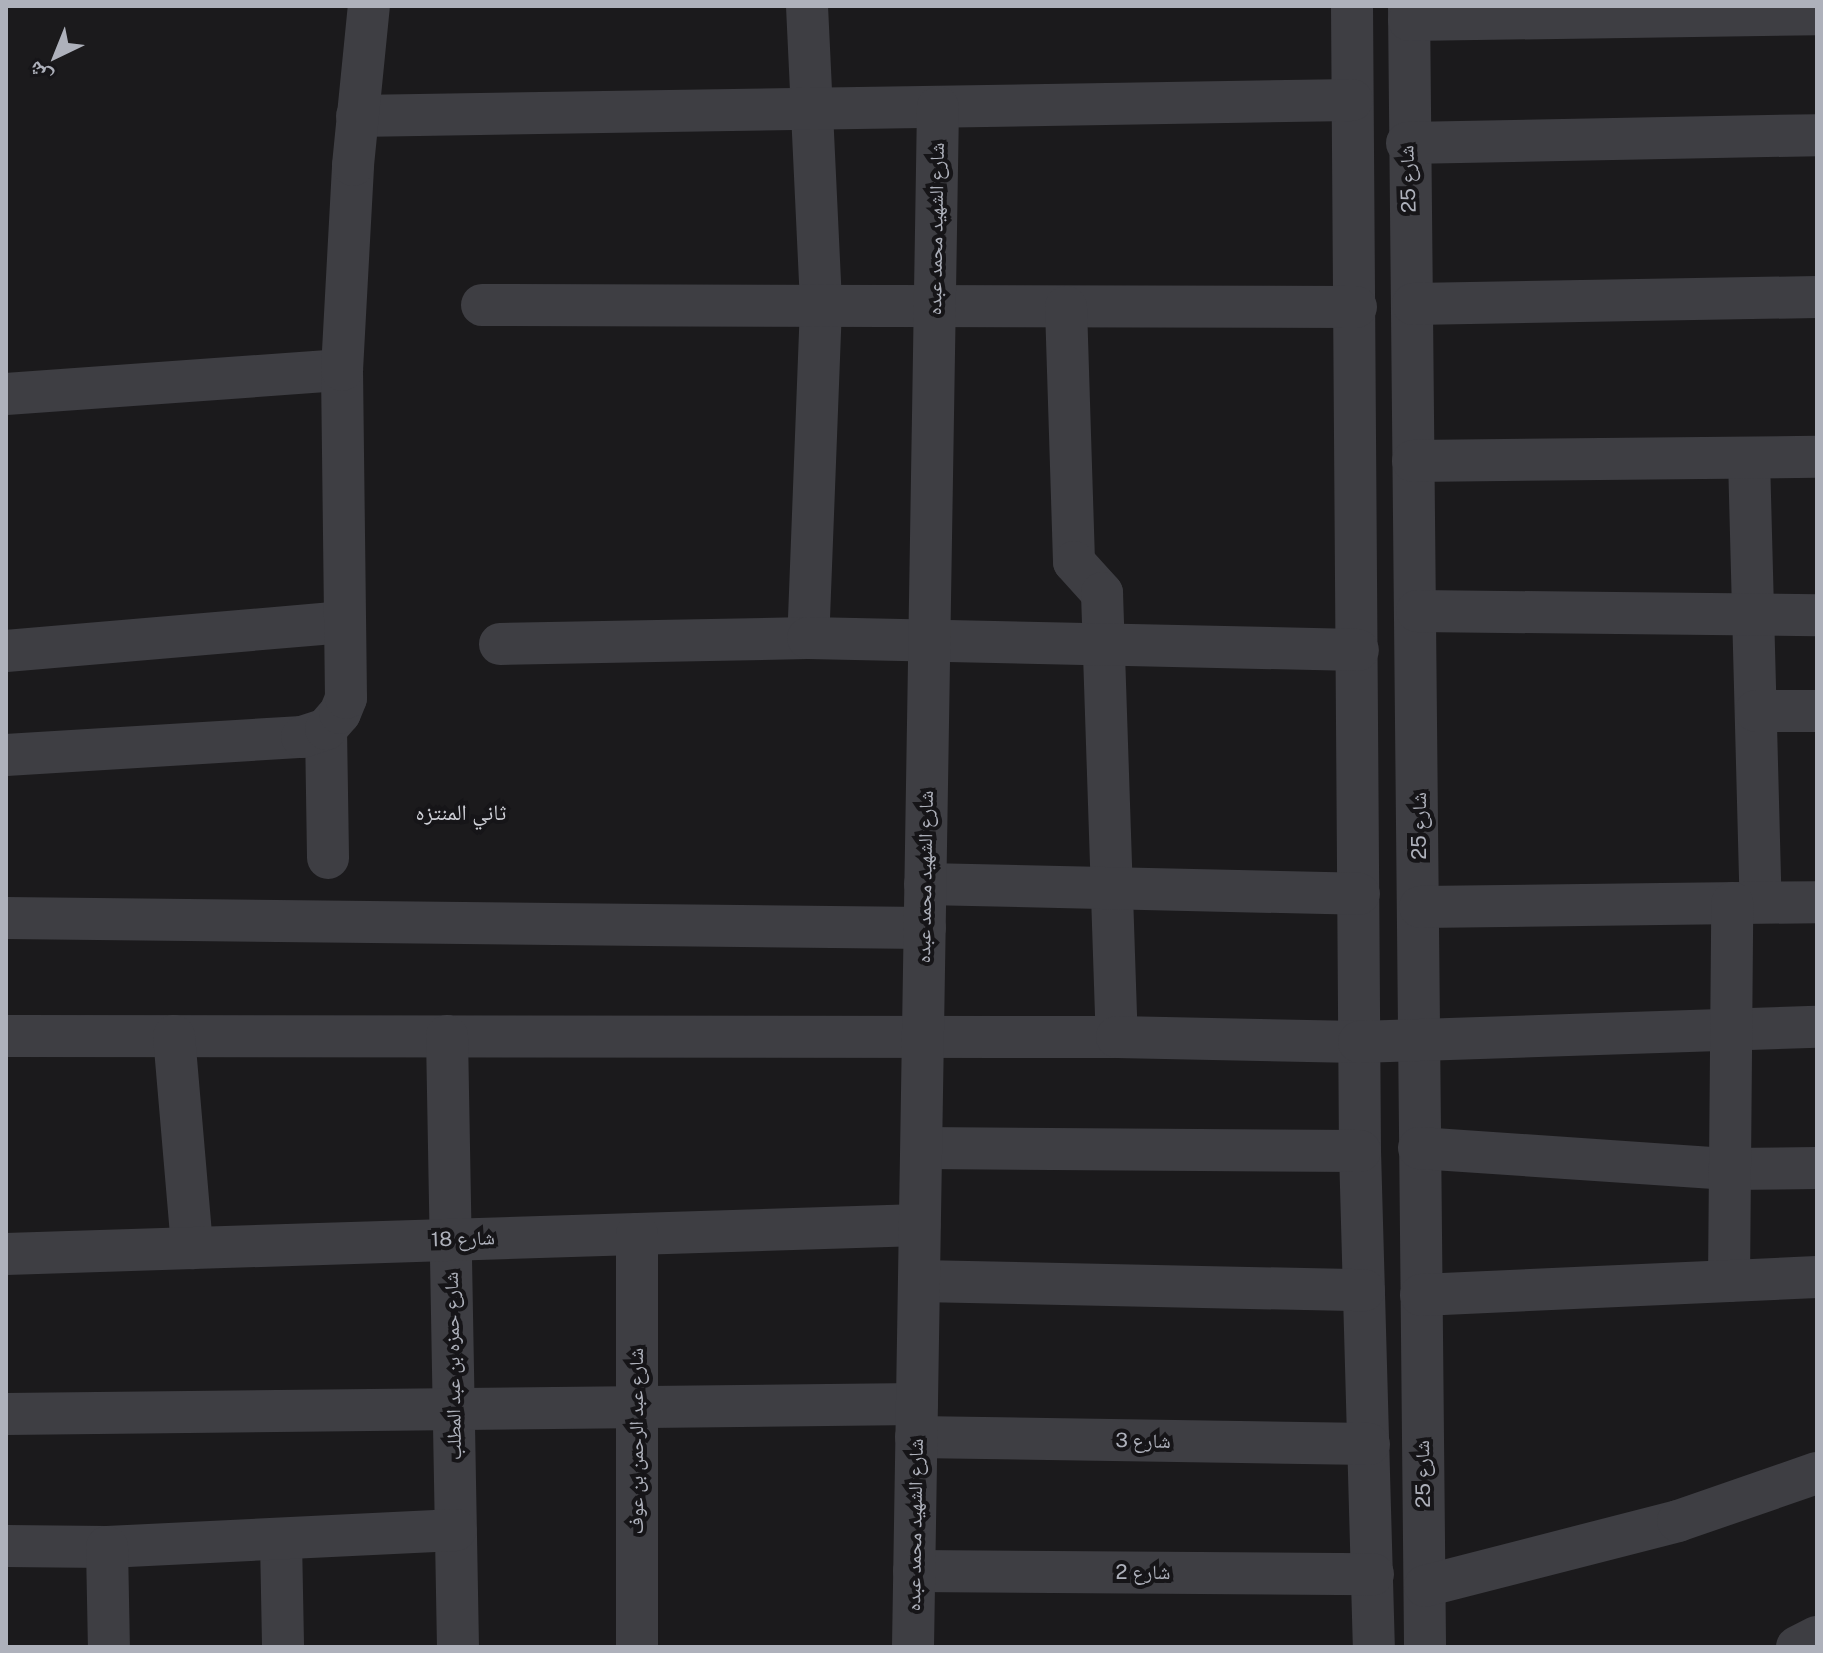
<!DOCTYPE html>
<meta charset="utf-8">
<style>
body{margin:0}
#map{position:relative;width:1823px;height:1653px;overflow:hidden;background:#1b1a1c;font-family:"Public Sans","Noto Naskh Arabic",sans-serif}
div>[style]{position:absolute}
.minor>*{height:42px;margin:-21px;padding:0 21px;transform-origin:21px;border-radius:21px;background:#3e3e43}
span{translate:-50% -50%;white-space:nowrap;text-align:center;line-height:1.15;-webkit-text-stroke:8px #161518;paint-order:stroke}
.street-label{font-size:20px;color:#aeb1bb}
.neighbourhood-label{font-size:22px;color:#cfd0d7}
.frame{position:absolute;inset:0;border:8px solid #aeb1bb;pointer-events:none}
.north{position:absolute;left:16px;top:16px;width:80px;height:80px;-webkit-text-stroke:6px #161518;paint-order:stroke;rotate:223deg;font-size:22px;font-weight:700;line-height:32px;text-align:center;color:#aeb1bb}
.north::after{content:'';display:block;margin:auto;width:28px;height:36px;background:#aeb1bb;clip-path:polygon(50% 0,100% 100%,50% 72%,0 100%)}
</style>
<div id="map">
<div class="minor">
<i style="left:807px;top:6px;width:300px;rotate:87.3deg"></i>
<i style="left:821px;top:306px;width:332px;rotate:92.2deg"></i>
<i style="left:1352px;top:6px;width:1145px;rotate:89.6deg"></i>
<i style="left:1360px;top:1151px;width:496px;rotate:88.4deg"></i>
<i style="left:1409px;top:6px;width:1641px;rotate:89.44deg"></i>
<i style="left:1409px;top:20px;width:408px;rotate:-0.8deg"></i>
<i style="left:357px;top:116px;width:995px;rotate:-0.92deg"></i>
<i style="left:1407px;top:143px;width:410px;rotate:-1.1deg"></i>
<i style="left:1413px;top:304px;width:404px;rotate:-1deg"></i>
<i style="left:482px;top:305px;width:874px;rotate:0.13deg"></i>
<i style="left:1066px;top:307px;width:255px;rotate:88.2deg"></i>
<i style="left:1074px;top:562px;width:42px;rotate:47.9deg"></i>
<i style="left:1102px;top:593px;width:444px;rotate:88.1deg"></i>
<i style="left:6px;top:394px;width:337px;rotate:-4.1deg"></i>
<i style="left:1749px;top:458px;width:444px;rotate:88.5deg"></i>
<i style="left:1413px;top:461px;width:404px;rotate:-0.6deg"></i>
<i style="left:1417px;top:611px;width:400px;rotate:0.6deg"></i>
<i style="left:500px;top:644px;width:308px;rotate:-1.1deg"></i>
<i style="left:808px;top:638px;width:550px;rotate:1.25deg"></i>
<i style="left:6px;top:651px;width:340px;rotate:-4.9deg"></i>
<i style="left:1756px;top:711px;width:61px"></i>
<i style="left:326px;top:729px;width:129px;rotate:89.1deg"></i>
<i style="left:6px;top:755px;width:297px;rotate:-3.5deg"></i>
<i style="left:302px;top:737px;width:25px;rotate:-18deg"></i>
<i style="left:326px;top:729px;width:21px;rotate:-49deg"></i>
<i style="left:340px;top:713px;width:16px;rotate:-68deg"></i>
<i style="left:346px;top:698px;width:328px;rotate:-90.7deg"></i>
<i style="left:342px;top:370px;width:205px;rotate:-86.9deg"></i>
<i style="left:353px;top:165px;width:160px;rotate:-84.3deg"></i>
<i style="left:925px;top:884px;width:434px;rotate:1.3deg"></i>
<i style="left:1420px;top:907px;width:397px;rotate:-0.7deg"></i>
<i style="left:6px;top:918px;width:919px;rotate:0.62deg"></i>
<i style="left:6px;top:1036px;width:1111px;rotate:0.05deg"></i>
<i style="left:1117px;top:1037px;width:242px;rotate:1.2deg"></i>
<i style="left:1359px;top:1042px;width:458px;rotate:-1.9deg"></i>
<i style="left:174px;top:1036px;width:213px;rotate:85.1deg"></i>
<i style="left:447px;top:1036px;width:611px;rotate:88.97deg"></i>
<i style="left:922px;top:1148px;width:438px;rotate:0.4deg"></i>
<i style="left:1419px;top:1148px;width:311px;rotate:3.9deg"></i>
<i style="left:1729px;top:1169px;width:88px;rotate:-0.7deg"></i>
<i style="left:6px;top:1254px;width:914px;rotate:-1.82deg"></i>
<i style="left:919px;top:1281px;width:445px;rotate:1.2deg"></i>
<i style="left:1729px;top:1281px;width:378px;rotate:-89.5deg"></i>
<i style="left:1421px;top:1295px;width:396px;rotate:-2.6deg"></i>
<i style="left:6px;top:1414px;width:911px;rotate:-0.63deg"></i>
<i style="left:916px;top:1437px;width:453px;rotate:0.9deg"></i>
<i style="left:281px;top:1540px;width:107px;rotate:88.9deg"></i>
<i style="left:6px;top:1546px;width:101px;rotate:0.6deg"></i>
<i style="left:107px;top:1547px;width:349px;rotate:-2.8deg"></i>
<i style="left:107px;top:1547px;width:100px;rotate:88.9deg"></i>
<i style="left:914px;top:1571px;width:459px;rotate:0.4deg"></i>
<i style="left:1425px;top:1586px;width:261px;rotate:-14.4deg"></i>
<i style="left:1678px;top:1521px;width:147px;rotate:-19.1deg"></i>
<i style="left:637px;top:1647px;width:413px;rotate:-90deg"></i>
<i style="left:913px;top:1647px;width:1540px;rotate:-89.07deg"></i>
<i style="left:1797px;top:1647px;width:22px;rotate:-27deg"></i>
</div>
<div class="street-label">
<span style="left:1408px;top:179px;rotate:-92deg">شارع 25</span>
<span style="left:936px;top:229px;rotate:-89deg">شارع الشهيد محمد عبده</span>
<span style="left:1419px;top:826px;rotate:-90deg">شارع 25</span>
<span style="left:925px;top:877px;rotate:-89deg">شارع الشهيد محمد عبده</span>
<span style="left:463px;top:1239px;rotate:-2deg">شارع 18</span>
<span style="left:453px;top:1366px;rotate:-91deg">شارع حمزه بن عبد المطلب</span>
<span style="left:636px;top:1441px;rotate:-90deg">شارع عبد الرحمن بن عوف</span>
<span style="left:1143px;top:1441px;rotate:1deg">شارع 3</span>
<span style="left:1423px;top:1474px;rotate:-91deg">شارع 25</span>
<span style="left:915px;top:1525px;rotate:-89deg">شارع الشهيد محمد عبده</span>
<span style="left:1143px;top:1572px">شارع 2</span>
</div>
<div class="neighbourhood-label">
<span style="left:461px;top:813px">ثاني المنتزه</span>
</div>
<div class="frame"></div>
<div class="north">ش</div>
</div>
